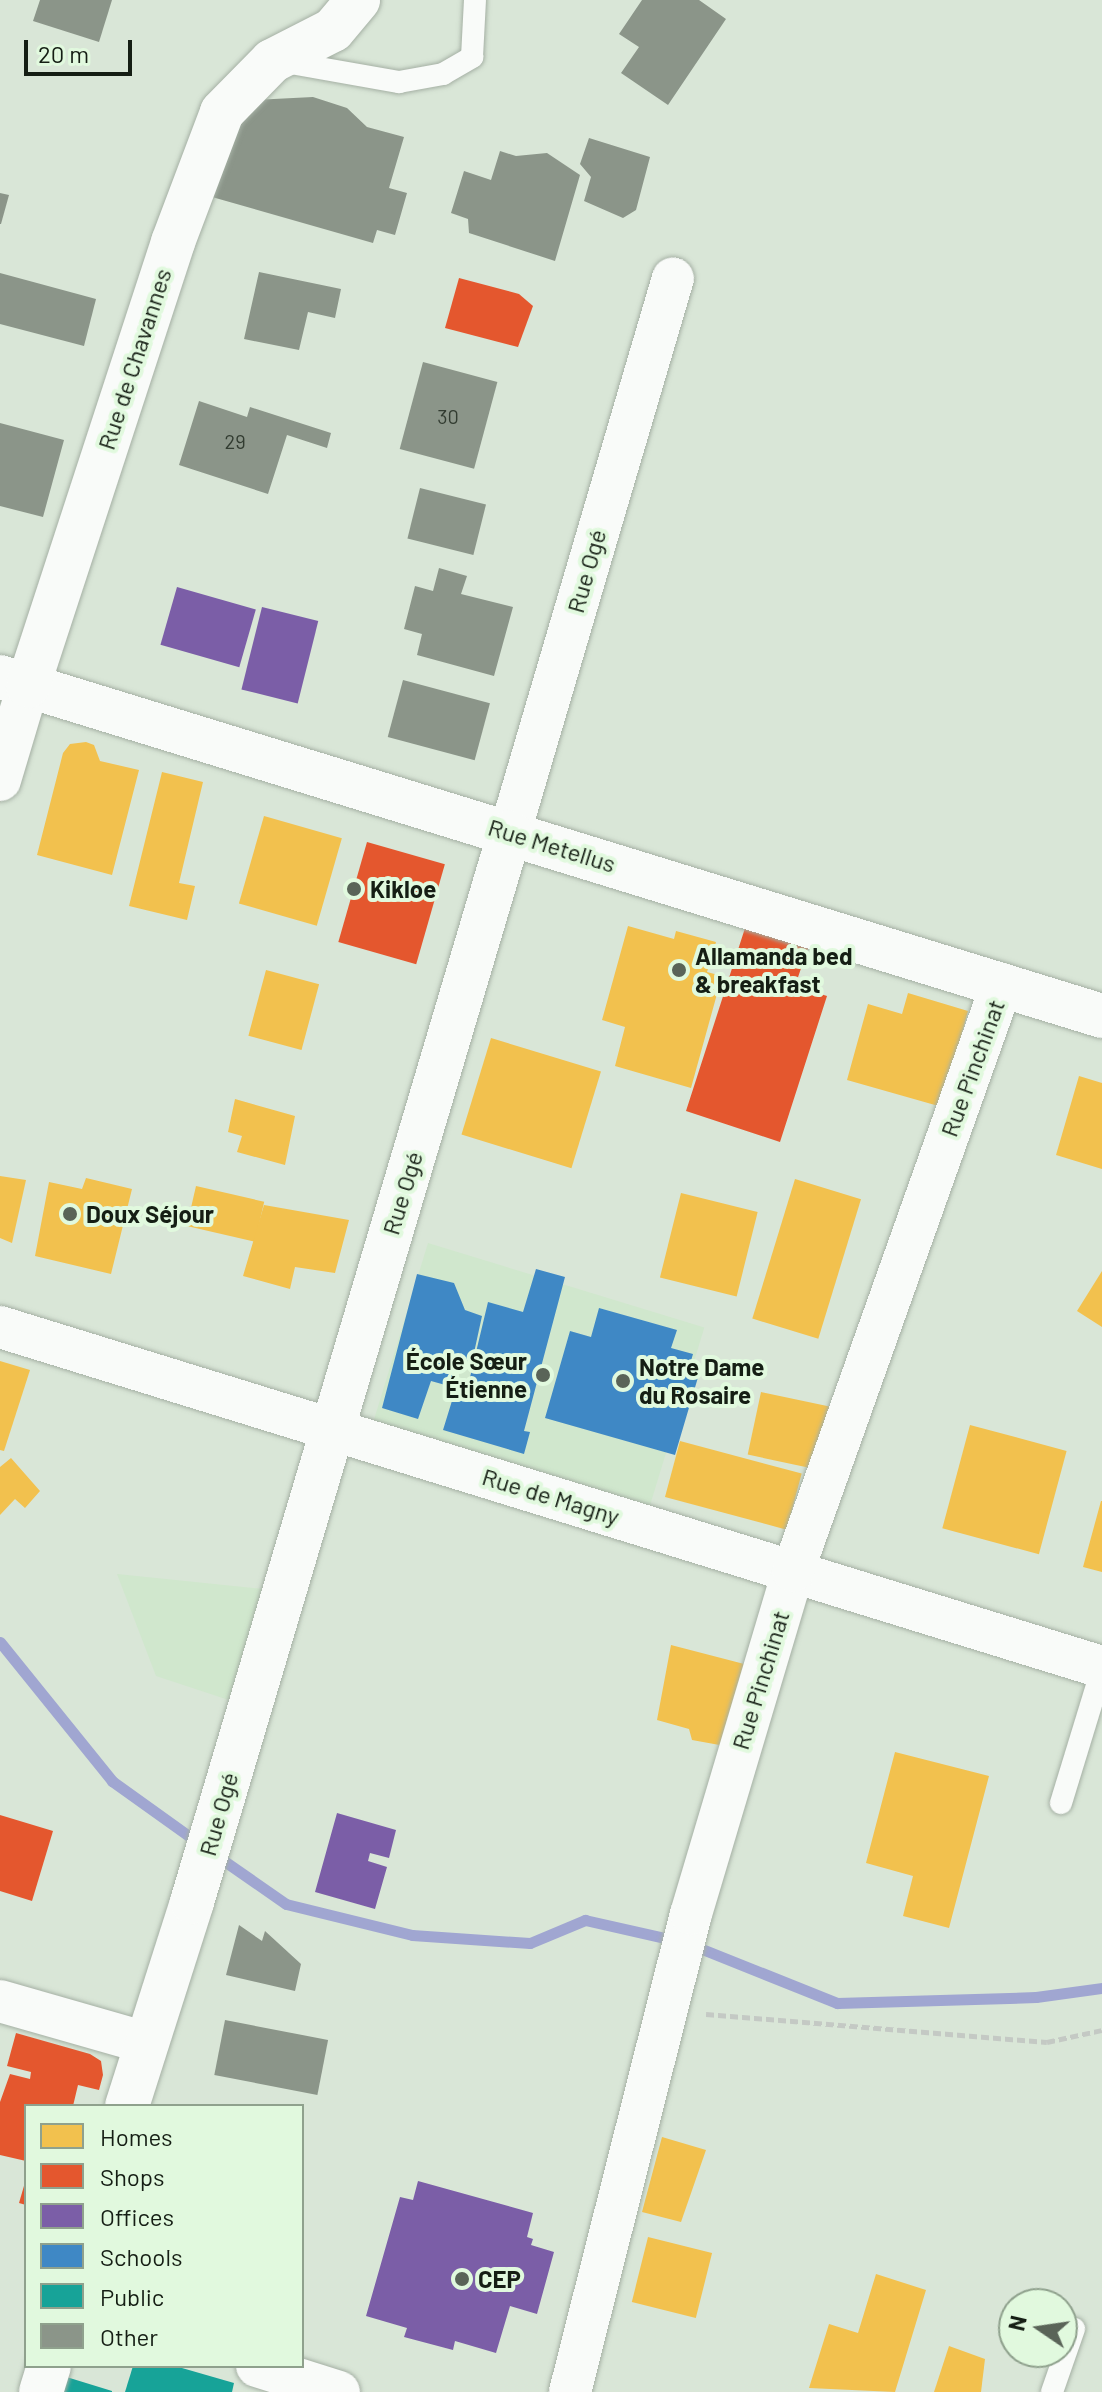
<!DOCTYPE html>
<meta charset="utf-8">
<style>
body{margin:0}
#map{position:relative;width:1102px;height:2392px;overflow:hidden;background:#d9e6d7;font-family:Barlow,sans-serif}
div>[style]{position:absolute}
.built>*{inset:0;background:#d0e7cd;transform-origin:0 0}
.homes>*{inset:0;background:#f2c14e;transform-origin:0 0}
.shops>*{inset:0;background:#e4572e;transform-origin:0 0}
.offices>*{inset:0;background:#7b5ea7;transform-origin:0 0}
.schools>*{inset:0;background:#3f88c5}
.public>*{inset:0;background:#17a398}
.stream>*{height:11px;margin:-5.5px;padding:0 5.5px;transform-origin:5.5px;border-radius:5.5px;background:#a0a6d1}
.building>*{inset:0;background:#8b9589;transform-origin:0 0}
.path>*{height:5px;margin-top:-2.5px;transform-origin:0;background:repeating-linear-gradient(90deg,#c4c9c4 0 8px,transparent 0 12px)}
.roads{filter:drop-shadow(0 0 2px #a5b0a4) drop-shadow(0 0 2px #a5b0a4)}
.service>*{height:22px;margin:-11px;padding:0 11px;transform-origin:11px;border-radius:11px;background:#f9fbf9}
.minor>*{height:42px;margin:-21px;padding:0 21px;transform-origin:21px;border-radius:21px;background:#f9fbf9}
.tertiary>*{height:44px;margin:-22px;padding:0 22px;transform-origin:22px;border-radius:22px;background:#f9fbf9}
.dots>*{width:22px;height:22px;translate:-50% -50%;box-sizing:border-box;border:4px solid #e1f9de;border-radius:50%}
span{translate:-50% -50%;white-space:nowrap;text-align:center;line-height:1.15;-webkit-text-stroke:8px #e1f9de;paint-order:stroke}
.number-label{font-size:20px;color:#323c31}
.number-label span{-webkit-text-stroke-width:0}
.street-label{font-size:24px;color:#151e14}
.poi-label{font-size:24px;color:#151e14;font-weight:700}
.left{translate:0 -50%;text-align:left}
.right{translate:-100% -50%;text-align:right}
.legend{position:absolute;left:24px;top:2104px;width:280px;height:264px;box-sizing:border-box;background:#e1f9de;border:2px solid #8fa18d;margin:0;padding:10px 14px;list-style:none;font-size:24px;color:#151e14}
.legend li{display:flex;align-items:center;gap:16px;height:40px}
.legend b{width:40px;border:2px solid #8fa18d}
.north{position:absolute;left:998px;top:2288px;width:80px;height:80px;box-sizing:border-box;background:#e1f9de;border:2px solid #8fa18d;border-radius:50%;rotate:283deg;font-size:22px;font-weight:700;line-height:32px;text-align:center;color:#151e14}
.north::after{content:'';display:block;margin:auto;width:28px;height:36px;background:#5a6458;clip-path:polygon(50% 0,100% 100%,50% 72%,0 100%)}
.scale{position:absolute;left:24px;top:40px;width:108px;height:36px;box-sizing:border-box;border:4px solid #151e14;border-top:0;padding-left:10px;font-size:24px;line-height:28px;white-space:nowrap;color:#151e14;-webkit-text-stroke:6px #e1f9de;paint-order:stroke}
</style>
<div id="map">
<div class="built">
<i style="left:428px;top:1243px;width:289px;height:188px;rotate:17deg"></i>
<i style="clip-path:polygon(117px 1574px,284px 1591px,250px 1707px,156px 1676px)"></i>
</div>
<div class="homes">
<i style="clip-path:polygon(86px 742px,94px 745px,100px 761px,139px 770px,112px 875px,37px 855px,63px 753px,70px 744px)"></i>
<i style="clip-path:polygon(162px 772px,203px 782px,179px 883px,195px 886px,187px 920px,129px 906px)"></i>
<i style="left:264px;top:816px;width:81px;height:91px;rotate:16deg"></i>
<i style="clip-path:polygon(628px 926px,674px 939px,676px 931px,716px 942px,707px 972px,722px 976px,691px 1088px,615px 1066px,625px 1027px,602px 1020px)"></i>
<i style="left:266px;top:970px;width:55px;height:68px;rotate:15deg"></i>
<i style="clip-path:polygon(908px 993px,968px 1011px,942px 1107px,847px 1080px,868px 1004px,902px 1014px)"></i>
<i style="left:491px;top:1038px;width:115px;height:101px;rotate:17deg"></i>
<i style="clip-path:polygon(1079px 1076px,1102px 1083px,1102px 1169px,1056px 1155px)"></i>
<i style="clip-path:polygon(235px 1099px,295px 1116px,285px 1165px,237px 1152px,242px 1136px,228px 1132px)"></i>
<i style="clip-path:polygon(0 1176px,26px 1180px,12px 1243px,0 1238px)"></i>
<i style="clip-path:polygon(86px 1178px,132px 1189px,111px 1274px,35px 1256px,49px 1182px,82px 1189px)"></i>
<i style="left:795px;top:1179px;width:69px;height:146px;rotate:17deg"></i>
<i style="left:196px;top:1186px;width:70px;height:41px;rotate:13deg"></i>
<i style="left:681px;top:1193px;width:79px;height:87px;rotate:14deg"></i>
<i style="clip-path:polygon(264px 1205px,349px 1220px,335px 1273px,295px 1267px,290px 1289px,243px 1276px)"></i>
<i style="clip-path:polygon(1102px 1271px,1102px 1327px,1077px 1311px)"></i>
<i style="clip-path:polygon(0 1361px,30px 1370px,4px 1451px,0 1450px)"></i>
<i style="left:761px;top:1392px;width:70px;height:64px;rotate:12deg"></i>
<i style="left:970px;top:1425px;width:100px;height:107px;rotate:15deg"></i>
<i style="left:680px;top:1441px;width:126px;height:58px;rotate:15deg"></i>
<i style="clip-path:polygon(11px 1458px,40px 1491px,25px 1508px,15px 1499px,0 1515px,0 1467px)"></i>
<i style="clip-path:polygon(1101px 1501px,1102px 1501px,1102px 1572px,1083px 1567px)"></i>
<i style="clip-path:polygon(671px 1645px,748px 1665px,725px 1746px,692px 1740px,689px 1729px,657px 1720px)"></i>
<i style="clip-path:polygon(895px 1752px,989px 1776px,949px 1928px,903px 1916px,913px 1876px,866px 1863px)"></i>
<i style="clip-path:polygon(662px 2137px,706px 2150px,681px 2222px,642px 2212px)"></i>
<i style="left:648px;top:2237px;width:66px;height:67px;rotate:14deg"></i>
<i style="clip-path:polygon(876px 2274px,926px 2290px,895px 2392px,809px 2388px,829px 2324px,858px 2333px)"></i>
<i style="clip-path:polygon(949px 2346px,985px 2359px,981px 2392px,934px 2392px)"></i>
</div>
<div class="shops">
<i style="clip-path:polygon(459px 278px,519px 294px,533px 306px,518px 347px,445px 328px)"></i>
<i style="left:367px;top:842px;width:81px;height:104px;rotate:16deg"></i>
<i style="clip-path:polygon(746px 925px,809px 945px,795px 986px,827px 996px,780px 1142px,686px 1111px)"></i>
<i style="clip-path:polygon(0 1815px,53px 1831px,32px 1901px,0 1891px)"></i>
<i style="clip-path:polygon(16px 2033px,90px 2054px,101px 2061px,103px 2075px,99px 2090px,78px 2085px,73px 2106px,26px 2106px,26px 2161px,0 2155px,0 2102px,10px 2074px,30px 2079px,31px 2072px,7px 2066px)"></i>
<i style="clip-path:polygon(26px 2179px,26px 2205px,19px 2203px)"></i>
</div>
<div class="offices">
<i style="left:177px;top:587px;width:82px;height:60px;rotate:16deg"></i>
<i style="left:262px;top:607px;width:58px;height:85px;rotate:14deg"></i>
<i style="clip-path:polygon(337px 1813px,396px 1830px,389px 1858px,370px 1853px,368px 1861px,387px 1867px,375px 1909px,315px 1892px)"></i>
<i style="clip-path:polygon(418px 2181px,533px 2213px,527px 2237px,533px 2239px,531px 2245px,554px 2252px,537px 2314px,510px 2306px,496px 2353px,455px 2341px,453px 2350px,404px 2337px,407px 2328px,366px 2316px,400px 2197px,413px 2200px)"></i>
</div>
<div class="schools">
<i style="clip-path:polygon(536px 1269px,565px 1277px,524px 1431px,530px 1432px,524px 1454px,443px 1430px,455px 1391px,466px 1394px,488px 1302px,523px 1312px)"></i>
<i style="clip-path:polygon(417px 1274px,454px 1283px,465px 1310px,482px 1316px,472px 1362px,467px 1361px,464px 1371px,454px 1369px,449px 1386px,431px 1381px,418px 1419px,382px 1408px)"></i>
<i style="clip-path:polygon(599px 1308px,677px 1330px,671px 1348px,693px 1354px,688px 1371px,699px 1374px,675px 1455px,545px 1418px,570px 1331px,591px 1337px)"></i>
</div>
<div class="public">
<i style="clip-path:polygon(133px 2366px,175px 2366px,234px 2383px,232px 2392px,125px 2392px)"></i>
<i style="clip-path:polygon(60px 2375px,112px 2391px,112px 2392px,55px 2392px)"></i>
</div>
<div class="stream">
<i style="left:0;top:1642px;width:179px;rotate:51.1deg"></i>
<i style="left:112px;top:1781px;width:108px;rotate:35.6deg"></i>
<i style="left:217px;top:1856px;width:84px;rotate:34.8deg"></i>
<i style="left:286px;top:1904px;width:130px;rotate:13.8deg"></i>
<i style="left:412px;top:1935px;width:118px;rotate:3.9deg"></i>
<i style="left:530px;top:1943px;width:60px;rotate:-22.7deg"></i>
<i style="left:585px;top:1920px;width:105px;rotate:12.7deg"></i>
<i style="left:687px;top:1943px;width:162px;rotate:21.8deg"></i>
<i style="left:837px;top:2003px;width:199px;rotate:-1.7deg"></i>
<i style="left:1036px;top:1997px;width:67px;rotate:-7.8deg"></i>
</div>
<div class="building">
<i style="clip-path:polygon(40px 0,112px 0,99px 42px,33px 21px)"></i>
<i style="clip-path:polygon(642px 0,699px 0,726px 19px,668px 105px,621px 73px,639px 47px,619px 34px)"></i>
<i style="clip-path:polygon(313px 97px,347px 108px,367px 127px,404px 137px,389px 188px,407px 193px,395px 235px,377px 230px,373px 243px,205px 195px,224px 128px,254px 100px)"></i>
<i style="clip-path:polygon(589px 138px,650px 157px,636px 210px,623px 218px,584px 201px,591px 177px,580px 164px)"></i>
<i style="clip-path:polygon(500px 151px,516px 156px,547px 153px,580px 175px,555px 261px,469px 233px,468px 219px,451px 213px,464px 171px,491px 180px)"></i>
<i style="clip-path:polygon(0 193px,9px 195px,1px 224px,0 224px)"></i>
<i style="clip-path:polygon(259px 272px,341px 289px,335px 318px,308px 312px,299px 350px,244px 339px)"></i>
<i style="clip-path:polygon(0 273px,96px 299px,84px 346px,0 324px)"></i>
<i style="left:423px;top:362px;width:77px;height:90px;rotate:15deg"></i>
<i style="clip-path:polygon(199px 401px,247px 417px,250px 407px,331px 433px,327px 448px,287px 435px,268px 494px,179px 465px)"></i>
<i style="clip-path:polygon(0 423px,64px 440px,43px 517px,0 506px)"></i>
<i style="left:420px;top:488px;width:68px;height:52px;rotate:14deg"></i>
<i style="clip-path:polygon(439px 568px,467px 576px,461px 594px,513px 607px,494px 676px,417px 655px,422px 634px,404px 629px,415px 586px,433px 591px)"></i>
<i style="left:403px;top:680px;width:90px;height:59px;rotate:15deg"></i>
<i style="clip-path:polygon(239px 1925px,262px 1941px,265px 1931px,301px 1964px,295px 1991px,226px 1975px)"></i>
<i style="left:225px;top:2020px;width:105px;height:56px;rotate:11deg"></i>
</div>
<div class="path">
<i style="left:706px;top:2014px;width:342px;rotate:4.7deg"></i>
<i style="left:1047px;top:2042px;width:56px;rotate:-12.3deg"></i>
</div>
<div class="roads">
<div class="service">
<i style="left:285px;top:62px;width:116px;rotate:10deg"></i>
<i style="left:399px;top:82px;width:45px;rotate:-10.3deg"></i>
<i style="left:443px;top:74px;width:34px;rotate:-30deg"></i>
<i style="left:472px;top:57px;width:57px;rotate:-87deg"></i>
<i style="left:1061px;top:1803px;width:140px;rotate:-73deg"></i>
<i style="left:1052px;top:2392px;width:67px;rotate:-70.8deg"></i>
</div>
<div class="minor">
<i style="left:0;top:780px;width:98px;rotate:-73.4deg"></i>
<i style="left:510px;top:832px;width:577px;rotate:-73.6deg"></i>
<i style="left:0;top:1327px;width:1153px;rotate:17.15deg"></i>
<i style="left:0;top:2001px;width:152px;rotate:16deg"></i>
<i style="left:257px;top:2366px;width:86px;rotate:17.6deg"></i>
<i style="left:570px;top:2392px;width:493px;rotate:-75.8deg"></i>
<i style="left:691px;top:1914px;width:358px;rotate:-73.4deg"></i>
<i style="left:793px;top:1571px;width:623px;rotate:-70.4deg"></i>
</div>
<div class="tertiary">
<i style="left:0;top:677px;width:1153px;rotate:17.1deg"></i>
<i style="left:28px;top:686px;width:467px;rotate:-71.9deg"></i>
<i style="left:173px;top:242px;width:139px;rotate:-69.3deg"></i>
<i style="left:222px;top:112px;width:71px;rotate:-45.6deg"></i>
<i style="left:272px;top:61px;width:68px;rotate:-26.9deg"></i>
<i style="left:333px;top:30px;width:39px;rotate:-50deg"></i>
<i style="left:127px;top:2106px;width:214px;rotate:-72.3deg"></i>
<i style="left:192px;top:1902px;width:1116px;rotate:-73.45deg"></i>
<i style="left:41px;top:2392px;width:27px;rotate:-73deg"></i>
</div>
</div>
<div class="dots">
<i style="left:354px;top:889px;background:#5a6458"></i>
<i style="left:679px;top:970px;background:#5a6458"></i>
<i style="left:70px;top:1214px;background:#5a6458"></i>
<i style="left:543px;top:1375px;background:#5a6458"></i>
<i style="left:623px;top:1381px;background:#5a6458"></i>
<i style="left:462px;top:2279px;background:#5a6458"></i>
</div>
<div class="number-label">
<span style="left:448px;top:416px">30</span>
<span style="left:235px;top:441px">29</span>
</div>
<div class="street-label">
<span style="left:134px;top:359px;rotate:-72deg">Rue de Chavannes</span>
<span style="left:586px;top:571px;rotate:-74deg">Rue Ogé</span>
<span style="left:552px;top:845px;rotate:17deg">Rue Metellus</span>
<span style="left:972px;top:1068px;rotate:-70deg">Rue Pinchinat</span>
<span style="left:402px;top:1193px;rotate:-73deg">Rue Ogé</span>
<span style="left:551px;top:1496px;rotate:17deg">Rue de Magny</span>
<span style="left:760px;top:1680px;rotate:-73deg">Rue Pinchinat</span>
<span style="left:218px;top:1814px;rotate:-74deg">Rue Ogé</span>
</div>
<div class="poi-label">
<span class="left" style="left:370px;top:889px">Kikloe</span>
<span class="left" style="left:695px;top:970px">Allamanda bed<br>&amp; breakfast</span>
<span class="left" style="left:86px;top:1214px">Doux Séjour</span>
<span class="right" style="left:527px;top:1375px">École Sœur<br>Étienne</span>
<span class="left" style="left:639px;top:1381px">Notre Dame<br>du Rosaire</span>
<span class="left" style="left:478px;top:2279px">CEP</span>
</div>
<ul class="legend">
<li><b style="height:22px;background:#f2c14e"></b>Homes</li>
<li><b style="height:22px;background:#e4572e"></b>Shops</li>
<li><b style="height:22px;background:#7b5ea7"></b>Offices</li>
<li><b style="height:22px;background:#3f88c5"></b>Schools</li>
<li><b style="height:22px;background:#17a398"></b>Public</li>
<li><b style="height:22px;background:#8b9589"></b>Other</li>
</ul>
<div class="north">N</div>
<div class="scale">20 m</div>
</div>
